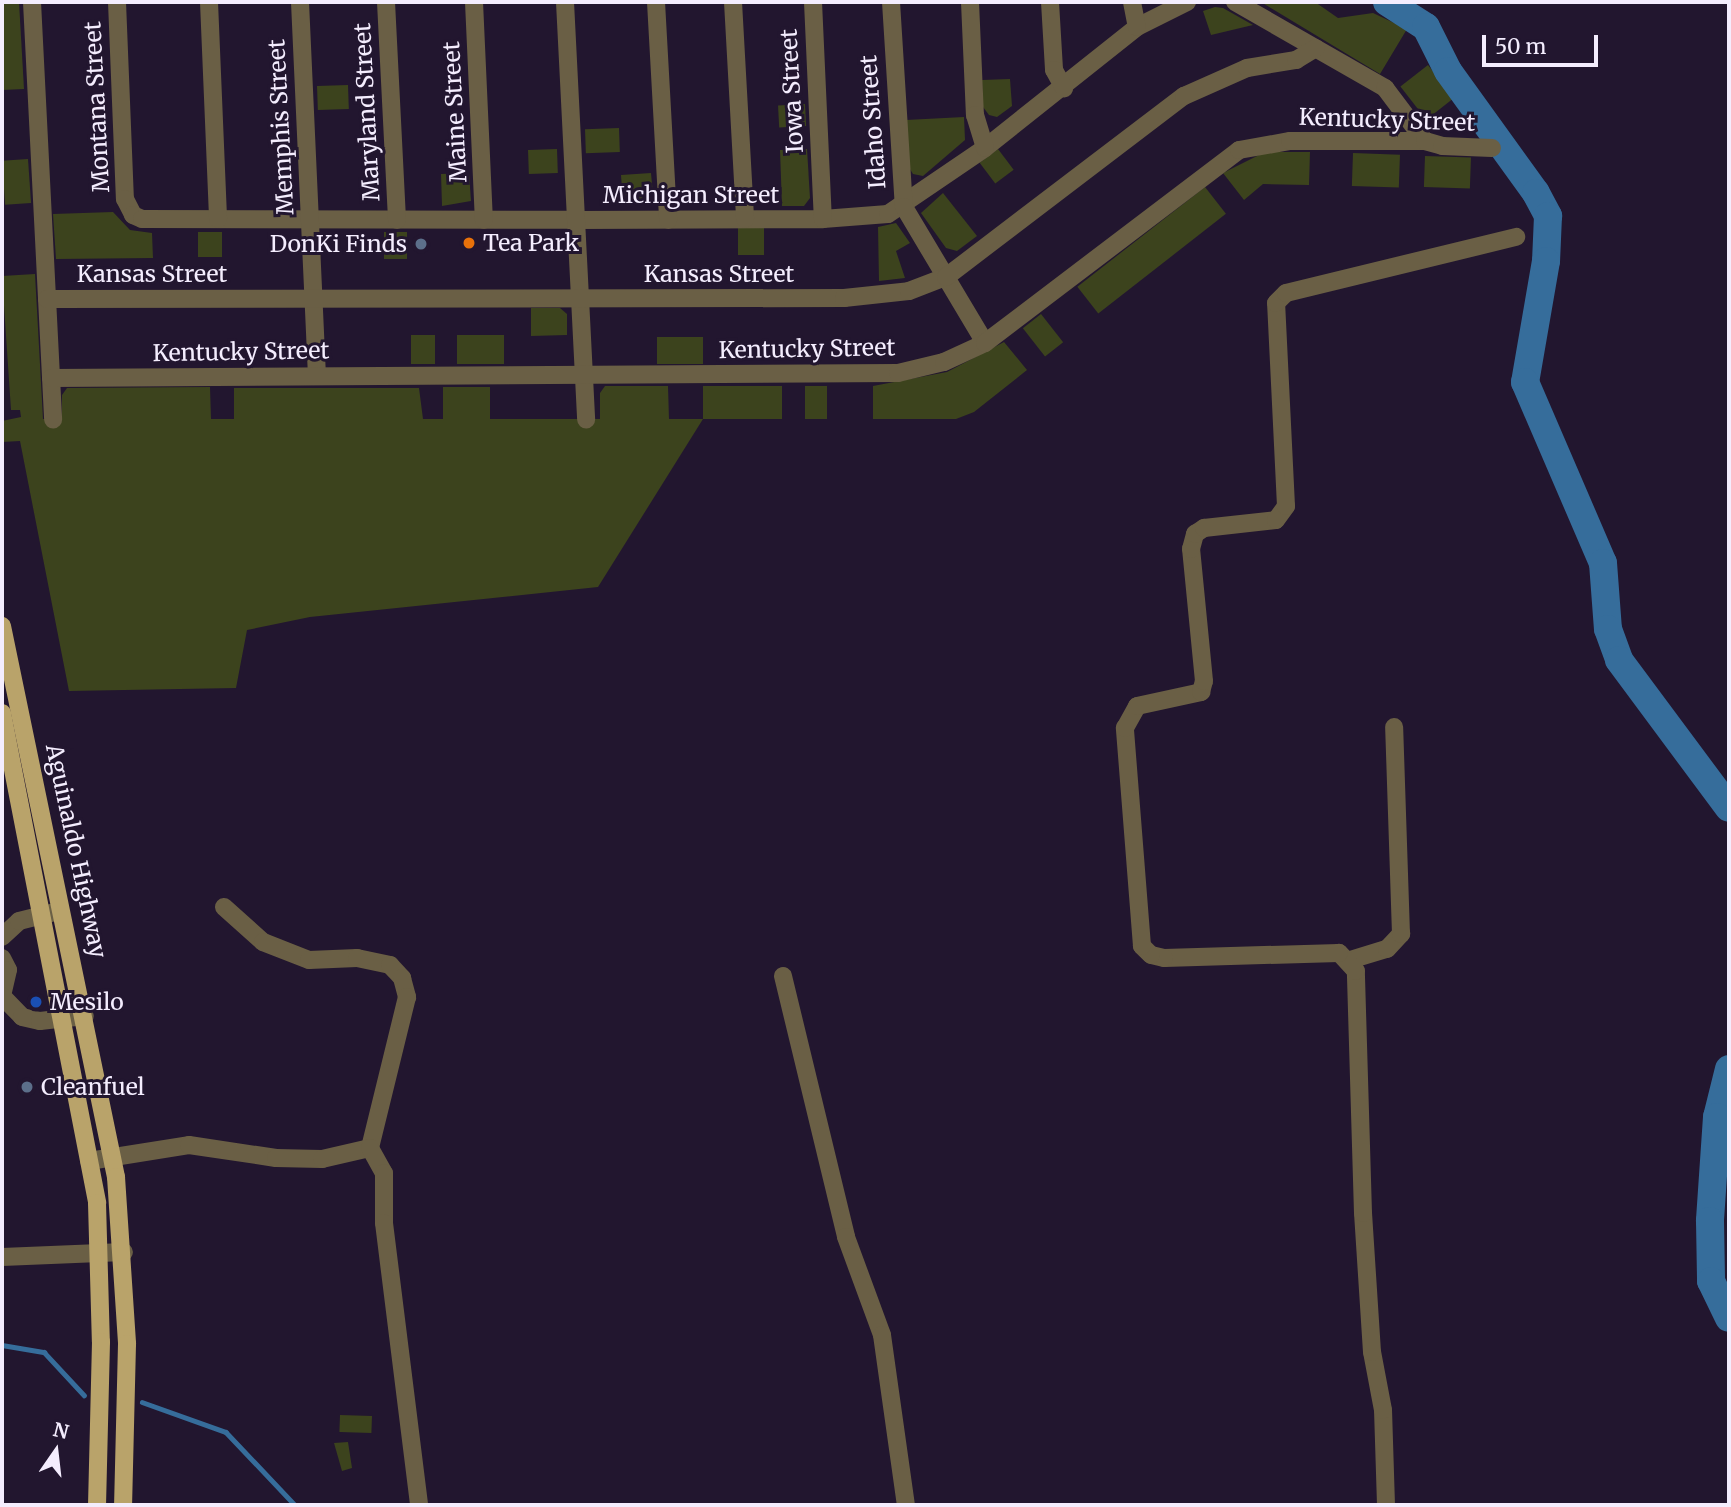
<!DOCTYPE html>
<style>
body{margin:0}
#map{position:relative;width:1731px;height:1507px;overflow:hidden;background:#22162f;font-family:Merriweather,serif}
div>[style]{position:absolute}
.green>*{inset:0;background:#3c431d;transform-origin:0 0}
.stream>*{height:4.5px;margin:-2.25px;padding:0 2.25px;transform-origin:2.25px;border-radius:2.25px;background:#366d9b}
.river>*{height:28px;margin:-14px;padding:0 14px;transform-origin:14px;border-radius:14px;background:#366d9b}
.minor>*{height:18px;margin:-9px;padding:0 9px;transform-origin:9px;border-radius:9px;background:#6a5f45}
.major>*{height:18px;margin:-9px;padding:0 9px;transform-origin:9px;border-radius:9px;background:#b9a36a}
.dots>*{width:19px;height:19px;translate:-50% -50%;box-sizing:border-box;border:4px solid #22162f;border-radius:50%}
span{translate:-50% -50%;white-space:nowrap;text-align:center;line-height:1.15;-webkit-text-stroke:6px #22162f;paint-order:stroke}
.street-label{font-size:23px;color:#f4edfe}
.poi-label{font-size:23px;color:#f4edfe}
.left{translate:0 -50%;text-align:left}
.right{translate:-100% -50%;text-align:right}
.frame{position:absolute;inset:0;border:4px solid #f4edfe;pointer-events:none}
.north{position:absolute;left:21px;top:1416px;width:70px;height:70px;-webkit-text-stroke:5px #22162f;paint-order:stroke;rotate:14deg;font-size:19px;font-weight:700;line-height:28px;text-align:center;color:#f4edfe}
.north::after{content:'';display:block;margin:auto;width:24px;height:32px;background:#f4edfe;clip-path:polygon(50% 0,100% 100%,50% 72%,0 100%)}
.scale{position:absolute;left:1482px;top:35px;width:116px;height:32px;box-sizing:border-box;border:4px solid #f4edfe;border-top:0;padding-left:9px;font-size:21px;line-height:24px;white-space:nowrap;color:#f4edfe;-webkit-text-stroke:5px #22162f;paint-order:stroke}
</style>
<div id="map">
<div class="green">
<i style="clip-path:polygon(2px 2px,19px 2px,24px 89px,2px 90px)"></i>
<i style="clip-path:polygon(1261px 2px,1315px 2px,1338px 18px,1373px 13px,1407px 29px,1380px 74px)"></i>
<i style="clip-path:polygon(1215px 7px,1223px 8px,1253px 25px,1211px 35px,1203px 11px)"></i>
<i style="left:1428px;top:65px;width:42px;height:35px;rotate:52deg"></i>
<i style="clip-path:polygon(1010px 79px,1012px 106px,997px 117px,989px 115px,983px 107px,982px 80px)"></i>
<i style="left:348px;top:85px;width:24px;height:31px;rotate:88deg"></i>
<i style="left:805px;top:104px;width:22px;height:27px;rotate:87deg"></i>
<i style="clip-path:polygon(964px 117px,965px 140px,923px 176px,913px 174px,908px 166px,906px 120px)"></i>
<i style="left:619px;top:128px;width:24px;height:34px;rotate:88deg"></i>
<i style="left:557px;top:149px;width:24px;height:29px;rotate:88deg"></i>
<i style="clip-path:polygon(807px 149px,810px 198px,804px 206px,782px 206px,780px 150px)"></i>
<i style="left:998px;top:149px;width:26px;height:23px;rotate:53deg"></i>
<i style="clip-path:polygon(1265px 152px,1310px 152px,1309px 185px,1263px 184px,1244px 200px,1223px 173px)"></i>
<i style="left:1353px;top:153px;width:47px;height:33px;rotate:2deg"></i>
<i style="left:1425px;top:156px;width:46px;height:31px;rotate:2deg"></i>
<i style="left:28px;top:159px;width:44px;height:26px;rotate:86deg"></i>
<i style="clip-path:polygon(469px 173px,471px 201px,442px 206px,441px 174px)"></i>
<i style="clip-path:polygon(651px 173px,653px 195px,648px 203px,623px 204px,621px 175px)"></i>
<i style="left:1205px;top:187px;width:34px;height:162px;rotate:52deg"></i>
<i style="clip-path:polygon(943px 193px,977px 236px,957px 251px,946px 248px,921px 213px)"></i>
<i style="clip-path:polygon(113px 212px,130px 230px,152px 233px,153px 258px,56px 259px,53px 214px)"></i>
<i style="clip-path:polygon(896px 223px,910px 243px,896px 251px,905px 278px,879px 281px,878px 227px)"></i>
<i style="left:738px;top:228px;width:26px;height:27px"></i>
<i style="left:198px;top:232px;width:24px;height:25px"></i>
<i style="left:384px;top:232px;width:23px;height:27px"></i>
<i style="clip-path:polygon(35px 274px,43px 419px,62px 419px,62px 395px,67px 388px,210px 387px,211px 419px,234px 419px,234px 388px,419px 388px,423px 419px,443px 419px,443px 387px,490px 387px,490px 419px,600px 419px,600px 393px,605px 386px,668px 386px,669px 419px,703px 419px,703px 386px,782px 386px,782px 419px,703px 419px,598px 587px,310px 617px,247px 630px,236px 688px,69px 691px,20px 441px,2px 442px,2px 421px,21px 417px,20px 410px,11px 410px,2px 276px)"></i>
<i style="clip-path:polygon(531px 308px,560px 308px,567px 314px,567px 335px,531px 336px)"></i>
<i style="left:1041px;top:314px;width:36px;height:23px;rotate:52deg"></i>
<i style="left:411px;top:335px;width:24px;height:29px"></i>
<i style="left:504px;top:335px;width:29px;height:47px;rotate:90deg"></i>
<i style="left:657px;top:337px;width:46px;height:27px"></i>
<i style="clip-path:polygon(1004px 342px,1027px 370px,974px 412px,956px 419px,873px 419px,873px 386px,947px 372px)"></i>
<i style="left:805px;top:386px;width:22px;height:33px"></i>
<i style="left:340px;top:1415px;width:32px;height:17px;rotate:2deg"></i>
<i style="clip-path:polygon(348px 1442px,352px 1468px,342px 1471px,334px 1443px)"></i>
</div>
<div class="stream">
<i style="left:2px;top:1345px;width:43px;rotate:9.5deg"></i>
<i style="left:44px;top:1352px;width:59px;rotate:47.1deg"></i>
<i style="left:142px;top:1402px;width:89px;rotate:19.7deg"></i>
<i style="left:226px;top:1432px;width:100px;rotate:46.6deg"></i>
</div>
<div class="river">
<i style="left:1387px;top:2px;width:46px;rotate:32.7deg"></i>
<i style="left:1426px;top:27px;width:49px;rotate:63.4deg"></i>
<i style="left:1448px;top:71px;width:150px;rotate:54.2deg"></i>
<i style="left:1536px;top:193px;width:26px;rotate:62deg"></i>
<i style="left:1548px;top:216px;width:45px;rotate:92.5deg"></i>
<i style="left:1546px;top:261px;width:123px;rotate:99.8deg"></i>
<i style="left:1525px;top:382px;width:197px;rotate:66.7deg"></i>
<i style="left:1603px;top:563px;width:66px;rotate:85.7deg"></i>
<i style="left:1608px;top:629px;width:33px;rotate:70deg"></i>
<i style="left:1619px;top:660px;width:184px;rotate:53.4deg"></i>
<i style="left:1729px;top:1069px;width:49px;rotate:104deg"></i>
<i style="left:1717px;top:1117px;width:104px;rotate:93.9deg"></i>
<i style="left:1710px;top:1221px;width:60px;rotate:89deg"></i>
<i style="left:1711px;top:1281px;width:41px;rotate:64.1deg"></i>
</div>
<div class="minor">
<i style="left:32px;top:2px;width:418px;rotate:87.1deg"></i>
<i style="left:117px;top:2px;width:197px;rotate:87.7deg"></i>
<i style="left:125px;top:199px;width:18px;rotate:63deg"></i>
<i style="left:133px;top:215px;width:10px;rotate:24deg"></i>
<i style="left:142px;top:219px;width:434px;rotate:0.1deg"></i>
<i style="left:576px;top:220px;width:247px;rotate:-0.2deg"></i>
<i style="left:823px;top:219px;width:65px;rotate:-4.4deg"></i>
<i style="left:888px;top:214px;width:117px;rotate:-34.2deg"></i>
<i style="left:985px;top:148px;width:194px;rotate:-38.5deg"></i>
<i style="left:1137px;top:27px;width:56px;rotate:-26.6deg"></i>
<i style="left:209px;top:2px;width:217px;rotate:87.6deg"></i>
<i style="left:300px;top:2px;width:373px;rotate:87.4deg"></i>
<i style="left:386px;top:2px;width:218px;rotate:87.1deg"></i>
<i style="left:474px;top:2px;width:218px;rotate:87.4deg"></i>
<i style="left:565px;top:2px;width:418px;rotate:87.1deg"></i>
<i style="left:656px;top:2px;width:218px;rotate:86.8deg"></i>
<i style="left:733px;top:2px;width:217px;rotate:86.8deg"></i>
<i style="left:813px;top:2px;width:217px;rotate:87.4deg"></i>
<i style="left:891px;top:2px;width:205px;rotate:86.4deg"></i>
<i style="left:904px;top:207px;width:158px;rotate:59.2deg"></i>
<i style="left:970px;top:2px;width:113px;rotate:87.5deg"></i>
<i style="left:975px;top:115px;width:34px;rotate:73deg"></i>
<i style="left:1050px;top:2px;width:68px;rotate:86.6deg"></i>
<i style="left:1054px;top:70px;width:21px;rotate:61deg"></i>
<i style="left:1132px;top:2px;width:25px;rotate:79deg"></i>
<i style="left:1235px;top:2px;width:173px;rotate:29.8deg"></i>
<i style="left:1385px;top:88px;width:66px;rotate:53deg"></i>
<i style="left:47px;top:299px;width:797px;rotate:-0.07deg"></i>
<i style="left:844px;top:298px;width:65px;rotate:-6.1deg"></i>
<i style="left:909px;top:291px;width:40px;rotate:-21deg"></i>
<i style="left:946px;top:277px;width:299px;rotate:-37.3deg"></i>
<i style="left:1184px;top:96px;width:69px;rotate:-24deg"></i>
<i style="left:1247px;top:68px;width:50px;rotate:-9.3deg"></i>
<i style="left:1296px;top:60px;width:23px;rotate:-31deg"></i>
<i style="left:51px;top:378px;width:847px;rotate:-0.34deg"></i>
<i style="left:898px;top:373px;width:47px;rotate:-13.4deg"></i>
<i style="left:944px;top:362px;width:45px;rotate:-24.9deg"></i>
<i style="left:985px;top:343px;width:319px;rotate:-37.2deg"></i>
<i style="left:1239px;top:150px;width:52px;rotate:-10deg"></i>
<i style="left:1290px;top:141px;width:135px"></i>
<i style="left:1425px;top:141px;width:18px;rotate:16deg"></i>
<i style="left:1442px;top:146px;width:50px;rotate:2.3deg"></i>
<i style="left:224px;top:907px;width:52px;rotate:41.9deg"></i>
<i style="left:263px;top:942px;width:49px;rotate:21.4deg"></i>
<i style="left:309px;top:960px;width:48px;rotate:-2.4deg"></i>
<i style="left:357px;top:958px;width:34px;rotate:12deg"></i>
<i style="left:390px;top:965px;width:18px;rotate:47deg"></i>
<i style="left:402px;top:978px;width:20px;rotate:75deg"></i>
<i style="left:407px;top:997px;width:155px;rotate:103.8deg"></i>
<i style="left:2px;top:937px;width:23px;rotate:-43deg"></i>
<i style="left:19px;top:921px;width:38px;rotate:-14deg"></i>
<i style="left:2px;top:958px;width:13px;rotate:63deg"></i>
<i style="left:8px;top:970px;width:26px;rotate:103deg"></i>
<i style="left:1350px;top:960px;width:39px;rotate:-17deg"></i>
<i style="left:1387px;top:949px;width:21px;rotate:-47deg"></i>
<i style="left:1401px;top:934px;width:207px;rotate:-91.9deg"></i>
<i style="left:783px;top:976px;width:268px;rotate:76.4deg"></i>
<i style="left:846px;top:1237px;width:104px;rotate:69.8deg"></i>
<i style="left:882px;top:1335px;width:172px;rotate:82deg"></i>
<i style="left:2px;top:996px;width:29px;rotate:46deg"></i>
<i style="left:22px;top:1017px;width:18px;rotate:13deg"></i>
<i style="left:40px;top:1021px;width:45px;rotate:-6.3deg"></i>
<i style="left:89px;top:1161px;width:101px;rotate:-9.1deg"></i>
<i style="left:189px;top:1145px;width:88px;rotate:8.5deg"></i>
<i style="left:276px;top:1158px;width:46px;rotate:1.2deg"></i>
<i style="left:322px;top:1159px;width:49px;rotate:-12.9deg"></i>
<i style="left:370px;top:1148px;width:29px;rotate:61deg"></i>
<i style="left:384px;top:1173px;width:50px;rotate:90deg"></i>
<i style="left:384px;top:1223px;width:284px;rotate:82.9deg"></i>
<i style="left:2px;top:1257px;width:122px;rotate:-2.3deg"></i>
<i style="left:1386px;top:1505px;width:95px;rotate:-91.8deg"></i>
<i style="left:1383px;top:1410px;width:59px;rotate:-100.7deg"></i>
<i style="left:1372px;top:1352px;width:139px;rotate:-93.7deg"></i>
<i style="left:1363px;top:1213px;width:242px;rotate:-91.7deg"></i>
<i style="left:1356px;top:971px;width:25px;rotate:-133deg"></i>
<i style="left:1339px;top:953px;width:175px;rotate:178.4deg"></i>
<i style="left:1164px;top:958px;width:13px;rotate:-167deg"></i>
<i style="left:1151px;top:955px;width:13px;rotate:-135deg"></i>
<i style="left:1142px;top:946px;width:219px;rotate:-94.5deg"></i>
<i style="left:1125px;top:728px;width:25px;rotate:-61deg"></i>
<i style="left:1137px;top:706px;width:66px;rotate:-12.3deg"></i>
<i style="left:1201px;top:692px;width:11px;rotate:-75deg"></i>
<i style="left:1204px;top:681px;width:133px;rotate:-95.6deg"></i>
<i style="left:1191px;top:549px;width:16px;rotate:-75deg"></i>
<i style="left:1195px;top:534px;width:11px;rotate:-34deg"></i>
<i style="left:1204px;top:528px;width:72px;rotate:-6.3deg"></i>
<i style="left:1276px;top:520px;width:17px;rotate:-54deg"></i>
<i style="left:1286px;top:506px;width:203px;rotate:-92.8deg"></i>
<i style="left:1276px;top:303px;width:14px;rotate:-45deg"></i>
<i style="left:1286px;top:293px;width:237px;rotate:-13.7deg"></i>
</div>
<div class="major">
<i style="left:2px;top:626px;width:563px;rotate:78.31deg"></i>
<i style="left:116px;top:1177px;width:167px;rotate:86.2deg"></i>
<i style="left:127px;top:1344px;width:161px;rotate:91.4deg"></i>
<i style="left:2px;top:713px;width:499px;rotate:79deg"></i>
<i style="left:97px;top:1203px;width:139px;rotate:88.4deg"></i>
<i style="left:101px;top:1342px;width:163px;rotate:91.4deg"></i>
</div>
<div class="dots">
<i style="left:469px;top:243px;background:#e8710a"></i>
<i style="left:421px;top:244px;background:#5c6f8a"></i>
<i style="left:36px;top:1002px;background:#1a4fb4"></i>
<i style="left:27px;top:1087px;background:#5c6f8a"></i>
</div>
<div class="street-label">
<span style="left:792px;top:91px;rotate:-93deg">Iowa Street</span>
<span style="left:97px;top:107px;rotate:-93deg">Montana Street</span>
<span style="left:367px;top:112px;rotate:-93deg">Maryland Street</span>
<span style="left:455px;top:112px;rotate:-93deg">Maine Street</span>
<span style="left:1387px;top:120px;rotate:2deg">Kentucky Street</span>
<span style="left:873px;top:122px;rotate:-94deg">Idaho Street</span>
<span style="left:281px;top:127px;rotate:-93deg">Memphis Street</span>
<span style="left:691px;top:195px">Michigan Street</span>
<span style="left:152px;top:274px">Kansas Street</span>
<span style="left:719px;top:274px">Kansas Street</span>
<span style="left:807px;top:349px;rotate:-1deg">Kentucky Street</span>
<span style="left:241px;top:352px;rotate:-1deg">Kentucky Street</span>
<span style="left:76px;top:851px;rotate:78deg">Aguinaldo Highway</span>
</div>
<div class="poi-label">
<span class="left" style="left:483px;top:243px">Tea Park</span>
<span class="right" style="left:407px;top:244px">DonKi Finds</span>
<span class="left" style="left:50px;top:1002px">Mesilo</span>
<span class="left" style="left:41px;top:1087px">Cleanfuel</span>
</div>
<div class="frame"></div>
<div class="north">N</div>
<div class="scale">50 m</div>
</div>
